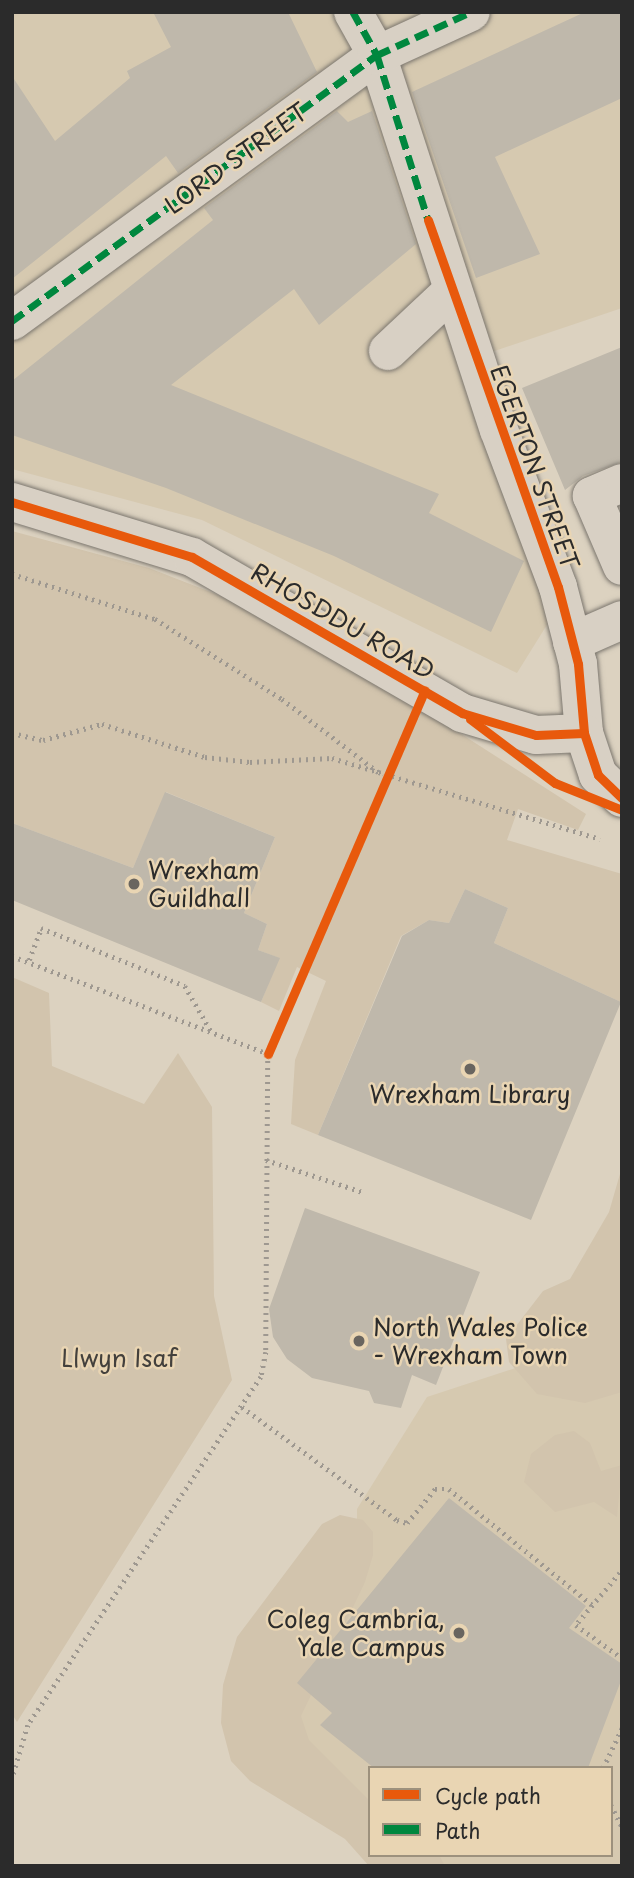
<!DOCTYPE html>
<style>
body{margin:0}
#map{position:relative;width:634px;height:1878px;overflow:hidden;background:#dcd2c0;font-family:"Playpen Sans",sans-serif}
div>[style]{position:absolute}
.built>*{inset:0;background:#d6c9b0}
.green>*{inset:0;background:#d2c4ad}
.building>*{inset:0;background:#bfb8ab}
.path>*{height:4.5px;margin-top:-2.25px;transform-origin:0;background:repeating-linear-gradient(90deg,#9e9890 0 2px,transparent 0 7px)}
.roads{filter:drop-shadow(0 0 2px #7b766e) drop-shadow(0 0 2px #7b766e)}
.minor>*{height:38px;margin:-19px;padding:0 19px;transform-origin:19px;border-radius:19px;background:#d8d0c4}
.quiet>*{height:7px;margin-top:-3.5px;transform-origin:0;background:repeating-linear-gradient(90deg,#00873e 0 14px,transparent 0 21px)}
.cycleway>*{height:9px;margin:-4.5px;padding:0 4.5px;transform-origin:4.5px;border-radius:4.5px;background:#e8590c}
.dots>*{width:19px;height:19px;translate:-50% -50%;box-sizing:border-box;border:4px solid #e9d5b3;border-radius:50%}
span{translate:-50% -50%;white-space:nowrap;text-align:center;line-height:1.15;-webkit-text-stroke:5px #e9d5b3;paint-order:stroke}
.street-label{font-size:24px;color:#2b2b2b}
.poi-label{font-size:24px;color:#2b2b2b}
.left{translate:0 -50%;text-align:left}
.right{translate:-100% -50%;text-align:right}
.park-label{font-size:24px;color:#43403c}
.frame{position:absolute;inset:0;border:14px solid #2b2b2b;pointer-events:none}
.legend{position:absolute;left:368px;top:1766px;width:245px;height:91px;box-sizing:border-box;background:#e9d5b3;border:2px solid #9d917d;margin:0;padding:9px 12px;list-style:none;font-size:21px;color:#2b2b2b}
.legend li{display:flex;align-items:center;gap:14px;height:35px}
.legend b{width:35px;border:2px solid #9d917d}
</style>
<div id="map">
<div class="built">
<i style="clip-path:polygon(12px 12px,622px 12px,622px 308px,459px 363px,550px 620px,517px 673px,202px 520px,12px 469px)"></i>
<i style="clip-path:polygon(622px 1333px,622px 1866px,398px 1866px,385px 1855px,611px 1855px,611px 1768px,370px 1768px,370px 1842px,234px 1728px,357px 1539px,357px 1509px,427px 1397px)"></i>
</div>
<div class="green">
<i style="clip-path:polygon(12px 531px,149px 568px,236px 602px,338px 655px,586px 814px,578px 830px,518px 809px,507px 840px,622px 874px,621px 1002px,494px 943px,508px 908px,465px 889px,449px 923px,429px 920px,401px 936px,318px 1135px,291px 1124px,295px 1060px,326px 981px,297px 967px,279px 1011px,261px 1002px,279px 958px,258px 950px,267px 924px,244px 913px,275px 837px,166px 792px,133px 868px,12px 823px)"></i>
<i style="clip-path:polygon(12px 977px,49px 993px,52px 1066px,144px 1104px,178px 1053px,212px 1107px,214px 1296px,232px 1380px,17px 1722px,12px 1714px)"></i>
<i style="clip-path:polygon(622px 1167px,622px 1392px,585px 1403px,537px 1394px,509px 1362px,506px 1339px,543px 1291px,570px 1279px,609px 1212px)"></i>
<i style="clip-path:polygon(574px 1431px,590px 1443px,601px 1471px,622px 1465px,617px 1517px,594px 1502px,555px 1512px,524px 1482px,531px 1454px,555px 1435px)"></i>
<i style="clip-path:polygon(340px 1515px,363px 1520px,373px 1532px,373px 1555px,365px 1582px,301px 1716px,309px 1740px,370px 1801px,370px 1855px,439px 1855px,445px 1866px,369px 1866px,345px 1839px,250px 1781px,231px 1761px,221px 1723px,223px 1685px,237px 1637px,322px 1524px)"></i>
</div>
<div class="building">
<i style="clip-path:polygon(153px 12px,288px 12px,317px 72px,178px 173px,166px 156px,12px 279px,12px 76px,55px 141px,130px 78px,127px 71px,171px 47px)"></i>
<i style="clip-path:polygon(585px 12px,622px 12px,622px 98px,495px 157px,540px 254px,476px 278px,412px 92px)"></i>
<i style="clip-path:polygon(337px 111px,348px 122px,372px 111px,416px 244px,319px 325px,294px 289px,171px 385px,439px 494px,429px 513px,524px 561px,491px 632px,334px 556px,166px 488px,12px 435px,12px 381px,213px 220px,204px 208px)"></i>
<i style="clip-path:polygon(622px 347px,622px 462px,583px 476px,565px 490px,522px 388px)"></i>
<i style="clip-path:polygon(165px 792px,275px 837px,244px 913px,267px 924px,258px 950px,280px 958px,261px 1002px,12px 900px,12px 823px,133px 868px)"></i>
<i style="clip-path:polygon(465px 889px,508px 908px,494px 943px,621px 1002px,531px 1220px,318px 1135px,402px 936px,429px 920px,449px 923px)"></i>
<i style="clip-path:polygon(305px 1208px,480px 1272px,436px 1385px,412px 1375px,401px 1408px,374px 1403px,369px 1391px,312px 1378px,287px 1359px,273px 1337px,269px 1309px)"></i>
<i style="clip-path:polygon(449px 1498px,586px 1606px,569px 1628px,622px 1664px,622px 1678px,588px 1768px,374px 1768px,320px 1725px,332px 1713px,297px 1683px)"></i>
</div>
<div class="path">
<i style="left:12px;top:574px;width:150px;rotate:17.5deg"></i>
<i style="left:155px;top:619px;width:150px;rotate:32.2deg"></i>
<i style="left:282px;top:699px;width:126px;rotate:37.2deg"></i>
<i style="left:12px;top:733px;width:32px;rotate:13deg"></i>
<i style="left:43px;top:740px;width:61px;rotate:-15.2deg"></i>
<i style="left:102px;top:724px;width:108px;rotate:17.8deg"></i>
<i style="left:205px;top:757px;width:45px;rotate:6.3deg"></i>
<i style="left:250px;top:762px;width:82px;rotate:-2.8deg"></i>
<i style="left:332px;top:758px;width:280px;rotate:16.8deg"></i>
<i style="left:12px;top:956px;width:274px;rotate:20.9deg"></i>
<i style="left:268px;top:1054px;width:298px;rotate:90.4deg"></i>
<i style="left:266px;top:1352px;width:25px;rotate:101deg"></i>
<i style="left:261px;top:1377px;width:419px;rotate:123.8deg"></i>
<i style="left:28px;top:1725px;width:56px;rotate:106.5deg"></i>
<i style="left:29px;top:960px;width:34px;rotate:-69deg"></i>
<i style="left:41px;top:928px;width:155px;rotate:21.9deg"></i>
<i style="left:185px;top:986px;width:52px;rotate:60deg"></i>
<i style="left:266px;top:1160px;width:102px;rotate:18.3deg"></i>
<i style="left:242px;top:1407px;width:192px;rotate:36.1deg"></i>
<i style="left:397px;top:1520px;width:10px;rotate:17deg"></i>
<i style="left:407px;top:1523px;width:44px;rotate:-50.5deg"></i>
<i style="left:435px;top:1489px;width:14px"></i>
<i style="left:449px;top:1489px;width:184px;rotate:39deg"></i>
<i style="left:620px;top:1573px;width:68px;rotate:130.2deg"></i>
<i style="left:576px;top:1625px;width:57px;rotate:35.7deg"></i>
<i style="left:603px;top:1768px;width:44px;rotate:-64.6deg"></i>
<i style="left:611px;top:1805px;width:25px;rotate:63deg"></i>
</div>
<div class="roads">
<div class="minor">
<i style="left:353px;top:12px;width:49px;rotate:60.8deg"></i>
<i style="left:377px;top:55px;width:394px;rotate:72deg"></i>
<i style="left:499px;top:430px;width:168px;rotate:69.4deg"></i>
<i style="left:558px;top:587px;width:80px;rotate:75.4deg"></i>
<i style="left:578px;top:664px;width:69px;rotate:85deg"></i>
<i style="left:584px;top:733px;width:44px;rotate:71.6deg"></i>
<i style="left:598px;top:775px;width:33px;rotate:44deg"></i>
<i style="left:12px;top:321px;width:452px;rotate:-36.1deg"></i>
<i style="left:377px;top:55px;width:103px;rotate:-24.6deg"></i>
<i style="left:388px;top:351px;width:88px;rotate:-43.2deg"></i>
<i style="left:622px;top:483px;width:33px;rotate:157deg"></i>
<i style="left:592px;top:496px;width:76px;rotate:66.8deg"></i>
<i style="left:12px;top:502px;width:188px;rotate:17deg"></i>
<i style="left:192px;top:557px;width:312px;rotate:30deg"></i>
<i style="left:462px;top:713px;width:77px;rotate:16.6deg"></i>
<i style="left:536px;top:735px;width:48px;rotate:-2.4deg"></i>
<i style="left:572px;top:642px;width:55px;rotate:-23.7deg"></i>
</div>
</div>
<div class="quiet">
<i style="left:353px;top:12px;width:49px;rotate:60.8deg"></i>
<i style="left:377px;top:55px;width:173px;rotate:72.8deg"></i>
<i style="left:12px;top:321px;width:452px;rotate:-36.1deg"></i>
<i style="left:377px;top:55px;width:103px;rotate:-24.6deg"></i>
</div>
<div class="cycleway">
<i style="left:428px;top:220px;width:389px;rotate:70.5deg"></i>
<i style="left:558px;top:587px;width:80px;rotate:75.4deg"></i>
<i style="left:578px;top:664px;width:69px;rotate:85deg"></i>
<i style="left:584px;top:733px;width:44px;rotate:71.6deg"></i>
<i style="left:598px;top:775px;width:33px;rotate:44deg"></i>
<i style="left:12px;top:502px;width:188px;rotate:17deg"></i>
<i style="left:192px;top:557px;width:312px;rotate:30deg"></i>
<i style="left:462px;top:713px;width:77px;rotate:16.6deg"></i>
<i style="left:536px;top:735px;width:48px;rotate:-2.4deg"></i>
<i style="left:470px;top:719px;width:106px;rotate:37deg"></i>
<i style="left:555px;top:783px;width:72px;rotate:21.9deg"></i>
<i style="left:268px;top:1054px;width:396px;rotate:-66.7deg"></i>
</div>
<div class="dots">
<i style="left:134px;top:884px;background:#69655f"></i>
<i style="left:470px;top:1069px;background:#69655f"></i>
<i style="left:359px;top:1341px;background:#69655f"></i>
<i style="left:459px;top:1633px;background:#69655f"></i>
</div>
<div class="street-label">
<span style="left:236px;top:158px;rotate:-36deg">LORD STREET</span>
<span style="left:535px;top:467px;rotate:70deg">EGERTON STREET</span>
<span style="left:343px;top:621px;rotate:30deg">RHOSDDU ROAD</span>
</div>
<div class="poi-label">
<span class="left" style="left:148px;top:884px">Wrexham<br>Guildhall</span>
<span style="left:470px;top:1094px">Wrexham Library</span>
<span class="left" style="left:373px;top:1341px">North Wales Police<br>- Wrexham Town</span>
<span class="right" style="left:445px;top:1633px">Coleg Cambria,<br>Yale Campus</span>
</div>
<div class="park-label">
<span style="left:119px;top:1358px">Llwyn Isaf</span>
</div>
<div class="frame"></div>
<ul class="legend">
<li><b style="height:9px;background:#e8590c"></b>Cycle path</li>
<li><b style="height:9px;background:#00873e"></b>Path</li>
</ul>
</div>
